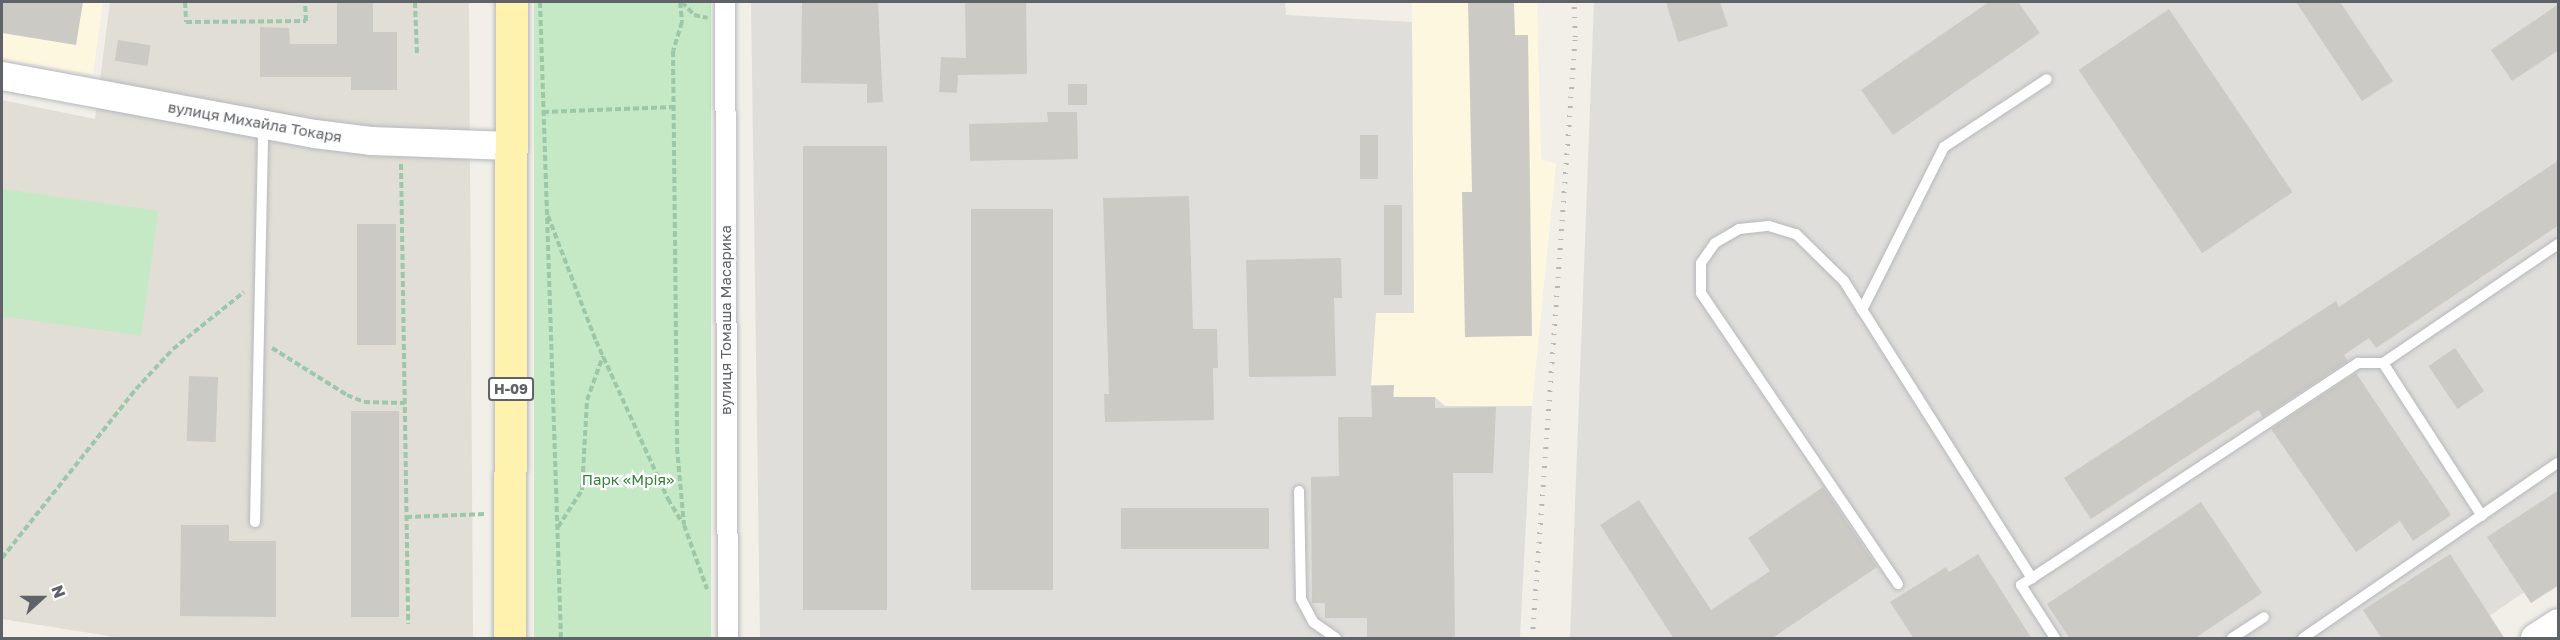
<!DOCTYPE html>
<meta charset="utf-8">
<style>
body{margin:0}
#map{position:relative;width:2560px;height:640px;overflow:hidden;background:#f1efe8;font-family:"Golos Text",sans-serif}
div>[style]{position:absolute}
.commercial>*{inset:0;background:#fef7e0}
.industrial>*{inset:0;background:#e0deda}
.education>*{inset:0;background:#e1ded6}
.green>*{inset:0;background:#c5e8c5;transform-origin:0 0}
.building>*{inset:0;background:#cccac5;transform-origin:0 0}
.path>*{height:4px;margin-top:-2px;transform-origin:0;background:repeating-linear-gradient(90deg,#9cc7a9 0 6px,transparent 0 9px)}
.roads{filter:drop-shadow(0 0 2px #b5b8bc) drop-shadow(0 0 2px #b5b8bc)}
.lane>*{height:10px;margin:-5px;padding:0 5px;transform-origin:5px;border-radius:5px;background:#fff}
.street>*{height:20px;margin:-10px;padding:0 10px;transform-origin:10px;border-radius:10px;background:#fff}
.secondary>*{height:28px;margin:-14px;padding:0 14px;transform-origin:14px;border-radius:14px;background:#fff}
.primary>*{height:32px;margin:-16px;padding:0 16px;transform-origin:16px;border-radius:16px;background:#fff2af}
.rail>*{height:4.5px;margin-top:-2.25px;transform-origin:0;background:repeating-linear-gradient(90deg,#b6b7b8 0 1.5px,transparent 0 9.5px)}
span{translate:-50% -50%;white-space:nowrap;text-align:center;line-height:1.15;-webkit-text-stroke:4.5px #fff;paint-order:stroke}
.shield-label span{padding:2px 4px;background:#fff;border:2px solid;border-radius:4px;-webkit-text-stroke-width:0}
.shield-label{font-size:14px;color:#5f6368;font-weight:700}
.street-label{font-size:15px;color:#5f6368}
.park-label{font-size:15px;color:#348238}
.frame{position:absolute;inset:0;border:3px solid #5f6368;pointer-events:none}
.north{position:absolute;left:12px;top:568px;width:60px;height:60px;-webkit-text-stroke:4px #fff;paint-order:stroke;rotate:69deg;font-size:16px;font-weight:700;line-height:24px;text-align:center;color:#5f6368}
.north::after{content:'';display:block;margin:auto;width:21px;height:27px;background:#5f6368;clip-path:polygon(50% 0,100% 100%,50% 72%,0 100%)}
</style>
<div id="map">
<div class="commercial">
<i style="clip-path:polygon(2px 2px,103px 2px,93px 74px,2px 59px)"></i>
<i style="clip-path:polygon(1412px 2px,1537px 2px,1541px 159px,1556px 164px,1532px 406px,1445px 406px,1393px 397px,1371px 386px,1376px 312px,1414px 312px)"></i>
</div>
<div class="industrial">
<i style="clip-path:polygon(751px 2px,1285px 2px,1286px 15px,1412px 22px,1414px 313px,1376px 313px,1371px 385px,1393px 385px,1394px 397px,1435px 397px,1445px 406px,1532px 406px,1520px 638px,760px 638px)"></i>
<i style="clip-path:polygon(1594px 2px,2558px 2px,2558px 569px,2457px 638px,1570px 638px)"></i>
</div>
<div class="education">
<i style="clip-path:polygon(110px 2px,469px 2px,473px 638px,121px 638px,2px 619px,2px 100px,95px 119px)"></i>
</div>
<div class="green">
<i style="left:534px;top:2px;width:177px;height:636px"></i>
<i style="left:2px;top:189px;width:158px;height:126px;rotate:8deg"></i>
</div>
<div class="building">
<i style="clip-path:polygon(2px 2px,83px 2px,76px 45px,2px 33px)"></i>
<i style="clip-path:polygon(337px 2px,373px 2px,373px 32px,397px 32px,397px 90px,351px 90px,351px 77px,260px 77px,260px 27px,289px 28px,290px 44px,337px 44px)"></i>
<i style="clip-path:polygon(802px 2px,878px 2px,883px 102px,867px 103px,867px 84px,801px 83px)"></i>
<i style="clip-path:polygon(965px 2px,1026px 2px,1027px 74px,958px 75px,957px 93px,939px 92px,941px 57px,966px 58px)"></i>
<i style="clip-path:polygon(1468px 2px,1514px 2px,1515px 35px,1528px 35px,1532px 336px,1465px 337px,1462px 192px,1472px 192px)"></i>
<i style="clip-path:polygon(1666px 2px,1720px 2px,1728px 26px,1678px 42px)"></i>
<i style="clip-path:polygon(1989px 2px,2018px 2px,2040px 33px,1893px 135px,1861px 90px)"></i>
<i style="clip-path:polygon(2296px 2px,2340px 2px,2393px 81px,2362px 101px)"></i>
<i style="clip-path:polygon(2559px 4px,2559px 50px,2512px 81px,2491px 50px)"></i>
<i style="left:2169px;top:9px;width:221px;height:109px;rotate:56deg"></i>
<i style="left:118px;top:40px;width:33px;height:21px;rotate:9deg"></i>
<i style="left:1087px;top:84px;width:21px;height:19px;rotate:90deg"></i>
<i style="clip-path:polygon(1047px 112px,1077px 112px,1078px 159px,970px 161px,969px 124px,1048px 122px)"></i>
<i style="left:1360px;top:135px;width:18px;height:44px"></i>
<i style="left:803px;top:146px;width:84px;height:464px"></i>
<i style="clip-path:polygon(2559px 160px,2559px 225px,2376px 348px,2369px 338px,2344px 355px,2348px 361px,2263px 417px,2258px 410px,2091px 519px,2064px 478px,2336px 301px,2339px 307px)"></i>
<i style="clip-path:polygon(1189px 196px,1193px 329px,1217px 329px,1218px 368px,1213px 368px,1214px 420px,1105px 422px,1104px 394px,1109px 394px,1103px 198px)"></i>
<i style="left:1384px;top:205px;width:18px;height:90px"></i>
<i style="left:1053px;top:209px;width:381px;height:82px;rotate:90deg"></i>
<i style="left:357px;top:224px;width:39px;height:121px"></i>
<i style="clip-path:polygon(1341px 258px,1342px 298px,1334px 298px,1336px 376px,1249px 377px,1246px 260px)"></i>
<i style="left:2455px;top:348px;width:52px;height:32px;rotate:56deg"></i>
<i style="clip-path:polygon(2356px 373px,2451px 515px,2413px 541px,2400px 521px,2356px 552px,2271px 429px)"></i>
<i style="left:189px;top:376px;width:29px;height:65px;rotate:2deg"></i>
<i style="clip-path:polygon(1394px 385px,1393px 397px,1435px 397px,1435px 408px,1496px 407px,1493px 473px,1453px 473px,1455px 639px,1367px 639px,1367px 618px,1325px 618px,1325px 603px,1312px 603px,1311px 477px,1339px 476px,1338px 417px,1372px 417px,1371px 386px)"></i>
<i style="left:351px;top:411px;width:48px;height:206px"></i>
<i style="clip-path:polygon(1823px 487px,1877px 567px,1771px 639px,1674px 639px,1600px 525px,1639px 500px,1711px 610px,1770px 571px,1748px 538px)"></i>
<i style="clip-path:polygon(2559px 490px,2559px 585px,2531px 603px,2487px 537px)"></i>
<i style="clip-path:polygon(2201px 502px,2262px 593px,2194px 639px,2070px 639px,2047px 604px)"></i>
<i style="left:1269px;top:508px;width:41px;height:148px;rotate:90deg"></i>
<i style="clip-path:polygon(181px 525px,229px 525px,229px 541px,276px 541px,276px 617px,180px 616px)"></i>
<i style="clip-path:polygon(1978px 554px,2032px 639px,1914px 639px,1890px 602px,1946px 567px,1949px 572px)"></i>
<i style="clip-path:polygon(2450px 554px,2505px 639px,2382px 639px,2363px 610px)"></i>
</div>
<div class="path">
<i style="left:185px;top:2px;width:20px;rotate:87deg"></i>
<i style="left:186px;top:22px;width:120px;rotate:-0.5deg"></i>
<i style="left:306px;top:21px;width:19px;rotate:-93deg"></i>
<i style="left:415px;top:2px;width:52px;rotate:87.8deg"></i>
<i style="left:540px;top:2px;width:636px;rotate:88.11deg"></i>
<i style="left:680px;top:2px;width:20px;rotate:84deg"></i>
<i style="left:682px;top:22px;width:30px;rotate:107deg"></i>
<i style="left:673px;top:51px;width:397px;rotate:89.4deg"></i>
<i style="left:677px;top:448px;width:77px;rotate:84.8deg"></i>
<i style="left:684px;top:525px;width:68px;rotate:70.2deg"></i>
<i style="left:682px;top:2px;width:18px;rotate:47deg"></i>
<i style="left:694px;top:15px;width:14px;rotate:12deg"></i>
<i style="left:543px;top:112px;width:131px;rotate:-2.2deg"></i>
<i style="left:401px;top:164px;width:460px;rotate:89.1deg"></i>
<i style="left:548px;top:216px;width:134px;rotate:69deg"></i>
<i style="left:596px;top:341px;width:174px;rotate:65.5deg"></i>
<i style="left:668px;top:499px;width:27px;rotate:59deg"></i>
<i style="left:272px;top:348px;width:89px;rotate:32.1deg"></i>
<i style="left:347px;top:395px;width:18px;rotate:22deg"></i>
<i style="left:364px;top:402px;width:41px;rotate:1.4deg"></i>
<i style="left:406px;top:517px;width:80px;rotate:-2.1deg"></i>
<i style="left:558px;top:527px;width:44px;rotate:-57deg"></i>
<i style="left:582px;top:490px;width:90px;rotate:-86.8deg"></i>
<i style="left:587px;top:400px;width:47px;rotate:-70deg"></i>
<i style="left:2px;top:558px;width:216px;rotate:-51.6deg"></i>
<i style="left:136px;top:389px;width:54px;rotate:-47.2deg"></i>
<i style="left:173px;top:349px;width:91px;rotate:-38.8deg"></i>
</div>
<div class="roads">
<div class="lane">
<i style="left:1862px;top:310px;width:182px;rotate:-63.3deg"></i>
<i style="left:1944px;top:147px;width:123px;rotate:-33.4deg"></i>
<i style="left:2383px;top:363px;width:182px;rotate:57.1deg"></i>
<i style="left:1299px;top:491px;width:108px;rotate:88.9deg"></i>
<i style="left:1301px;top:599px;width:26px;rotate:62deg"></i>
<i style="left:1313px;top:622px;width:28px;rotate:35deg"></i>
<i style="left:255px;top:522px;width:397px;rotate:-88.8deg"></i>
<i style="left:2032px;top:578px;width:13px;rotate:148deg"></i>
<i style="left:2021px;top:585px;width:63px;rotate:57.3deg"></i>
<i style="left:1898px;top:584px;width:351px;rotate:-124.1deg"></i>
<i style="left:1701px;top:293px;width:30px;rotate:-90deg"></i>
<i style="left:1701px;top:263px;width:24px;rotate:-55deg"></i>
<i style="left:1715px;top:243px;width:28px;rotate:-30deg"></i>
<i style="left:1739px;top:229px;width:30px;rotate:-6deg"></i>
<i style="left:1769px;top:226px;width:28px;rotate:17deg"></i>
<i style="left:1796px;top:234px;width:67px;rotate:44.4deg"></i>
<i style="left:1844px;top:281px;width:352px;rotate:57.7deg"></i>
<i style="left:2032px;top:578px;width:391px;rotate:-33.4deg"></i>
<i style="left:2358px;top:363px;width:25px"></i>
<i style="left:2383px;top:363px;width:212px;rotate:-34.2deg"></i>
<i style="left:2232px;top:638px;width:38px;rotate:-33deg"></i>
<i style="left:2303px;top:638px;width:309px;rotate:-34.5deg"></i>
</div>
<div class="street">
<i style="left:725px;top:2px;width:636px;rotate:89.73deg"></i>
</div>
<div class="secondary">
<i style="left:2px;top:76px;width:318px;rotate:10.5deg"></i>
<i style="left:315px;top:134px;width:56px;rotate:7.1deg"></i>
<i style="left:371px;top:141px;width:140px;rotate:2deg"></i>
<i style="left:2535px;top:638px;width:27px;rotate:-33deg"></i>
</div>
<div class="primary">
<i style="left:510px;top:638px;width:636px;rotate:-89.82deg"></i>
</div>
</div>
<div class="rail">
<i style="left:1532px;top:638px;width:603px;rotate:-85.91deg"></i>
<i style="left:1575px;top:37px;width:35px;rotate:-92deg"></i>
</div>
<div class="shield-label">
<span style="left:511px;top:389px">Н-09</span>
</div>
<div class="street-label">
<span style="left:255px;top:122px;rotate:10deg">вулиця Михайла Токаря</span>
<span style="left:726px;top:320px;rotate:-90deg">вулиця Томаша Масарика</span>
</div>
<div class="park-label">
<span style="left:628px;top:480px">Парк «Мрія»</span>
</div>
<div class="frame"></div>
<div class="north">N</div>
</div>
